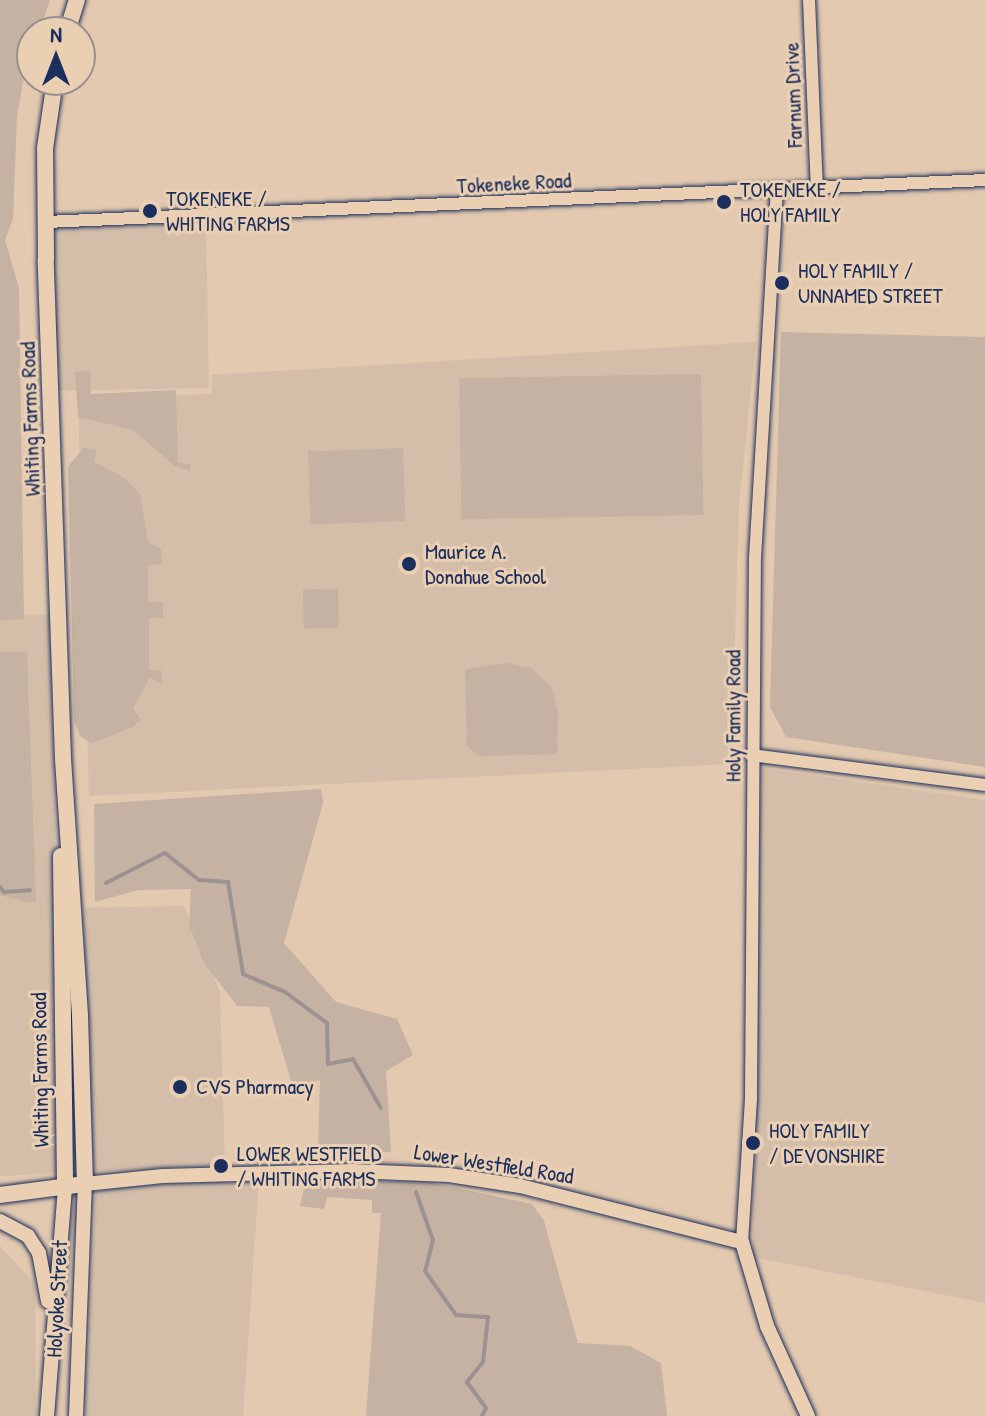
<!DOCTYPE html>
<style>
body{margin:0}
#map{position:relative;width:985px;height:1416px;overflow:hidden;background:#e3c9af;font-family:"Patrick Hand",sans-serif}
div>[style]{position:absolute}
.built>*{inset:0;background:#d4bea9;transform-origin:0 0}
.green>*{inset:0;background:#c5b2a3;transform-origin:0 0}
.stream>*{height:4px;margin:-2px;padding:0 2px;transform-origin:2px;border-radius:2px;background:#9c9292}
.roads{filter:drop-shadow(0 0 2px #1b2f5e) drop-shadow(0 0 2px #1b2f5e)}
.minor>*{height:12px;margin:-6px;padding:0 6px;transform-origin:6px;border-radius:6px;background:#ebcfb2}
.tertiary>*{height:14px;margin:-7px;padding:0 7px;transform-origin:7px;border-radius:7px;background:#ebcfb2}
.secondary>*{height:16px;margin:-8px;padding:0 8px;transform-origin:8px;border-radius:8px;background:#ebcfb2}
.dots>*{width:22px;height:22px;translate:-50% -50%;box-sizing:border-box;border:4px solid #ebcfb2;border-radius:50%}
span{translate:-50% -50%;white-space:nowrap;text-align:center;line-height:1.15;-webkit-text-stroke:6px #ebcfb2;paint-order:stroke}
.street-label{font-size:22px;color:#1b2f5e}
.poi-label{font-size:22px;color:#1b2f5e}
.left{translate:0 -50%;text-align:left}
.north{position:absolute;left:16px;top:16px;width:80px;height:80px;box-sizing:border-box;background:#ebcfb2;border:2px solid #988f90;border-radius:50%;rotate:0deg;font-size:22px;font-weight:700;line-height:32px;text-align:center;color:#1b2f5e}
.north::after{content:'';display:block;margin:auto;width:28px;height:36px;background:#1b2f5e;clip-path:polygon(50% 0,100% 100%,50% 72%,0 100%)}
</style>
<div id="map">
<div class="built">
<i style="left:206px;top:221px;width:167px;height:154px;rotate:89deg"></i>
<i style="clip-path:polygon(756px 342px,739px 505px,731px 764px,89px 796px,78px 398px,211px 394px,212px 375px)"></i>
<i style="clip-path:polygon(0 615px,51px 615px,57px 908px,184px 906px,207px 956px,220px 993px,225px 1165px,0 1176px)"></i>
<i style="clip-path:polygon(761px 768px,985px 800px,985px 1303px,753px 1257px)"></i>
<i style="clip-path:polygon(259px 1178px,243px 1416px,85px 1416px,96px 1192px,164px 1181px)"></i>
<i style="clip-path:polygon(0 1246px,35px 1284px,36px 1416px,0 1416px)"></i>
</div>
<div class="green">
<i style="clip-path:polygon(0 0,50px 0,39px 32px,32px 32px,17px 116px,13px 219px,5px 240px,19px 288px,24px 619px,0 620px)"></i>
<i style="clip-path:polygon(781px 332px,985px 337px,985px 767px,786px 737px,770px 707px)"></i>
<i style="clip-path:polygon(90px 371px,91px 394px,176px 390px,178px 463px,190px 464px,190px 471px,175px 466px,133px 430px,78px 417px,75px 372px)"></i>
<i style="left:701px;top:374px;width:141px;height:242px;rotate:89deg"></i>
<i style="clip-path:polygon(83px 448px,97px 450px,94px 462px,123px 477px,140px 494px,148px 542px,161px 549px,162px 564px,148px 565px,148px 602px,163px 602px,163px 618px,149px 618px,149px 670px,161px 670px,162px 680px,161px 684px,150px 677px,133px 709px,141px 719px,133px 727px,92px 743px,80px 736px,74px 720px,68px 467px)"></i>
<i style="left:403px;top:448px;width:73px;height:95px;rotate:88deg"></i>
<i style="left:338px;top:589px;width:39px;height:35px;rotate:89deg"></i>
<i style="clip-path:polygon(0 652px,27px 652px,36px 901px,29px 903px,0 895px)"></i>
<i style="clip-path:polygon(507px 663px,531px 668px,551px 687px,558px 712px,557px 754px,479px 756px,467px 746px,465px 669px)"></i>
<i style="clip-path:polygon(321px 789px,323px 803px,284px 943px,336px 1002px,397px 1019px,413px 1055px,386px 1071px,391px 1152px,318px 1153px,320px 1080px,298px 1086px,291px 1081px,269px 1007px,237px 1006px,204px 963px,189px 925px,191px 889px,138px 890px,95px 902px,94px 804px)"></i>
<i style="clip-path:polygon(328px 1180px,428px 1182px,532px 1204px,544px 1221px,578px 1343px,630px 1346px,661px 1363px,667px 1416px,366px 1416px,381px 1213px,372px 1213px,372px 1200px,327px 1197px,324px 1209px,300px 1206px,304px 1188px)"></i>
</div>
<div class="stream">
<i style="left:106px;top:883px;width:66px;rotate:-27deg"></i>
<i style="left:165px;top:853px;width:43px;rotate:38.5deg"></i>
<i style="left:199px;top:880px;width:29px;rotate:4deg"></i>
<i style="left:228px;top:882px;width:93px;rotate:80.7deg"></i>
<i style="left:243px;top:974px;width:46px;rotate:23.2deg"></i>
<i style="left:285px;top:992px;width:52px;rotate:36.4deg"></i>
<i style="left:327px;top:1023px;width:41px;rotate:88.6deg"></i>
<i style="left:328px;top:1064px;width:25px;rotate:-11deg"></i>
<i style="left:353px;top:1059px;width:56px;rotate:60.3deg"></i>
<i style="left:0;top:887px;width:6px;rotate:51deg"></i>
<i style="left:4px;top:892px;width:26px;rotate:-4deg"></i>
<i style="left:416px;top:1192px;width:51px;rotate:70.5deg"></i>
<i style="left:433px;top:1240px;width:32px;rotate:104deg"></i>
<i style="left:425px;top:1271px;width:54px;rotate:54.8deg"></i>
<i style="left:456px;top:1315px;width:32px;rotate:4deg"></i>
<i style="left:488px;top:1317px;width:45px;rotate:96.3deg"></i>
<i style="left:483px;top:1362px;width:26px;rotate:129deg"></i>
<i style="left:467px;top:1382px;width:32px;rotate:54deg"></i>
<i style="left:486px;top:1408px;width:9px;rotate:117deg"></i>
</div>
<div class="roads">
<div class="minor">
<i style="left:809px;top:0;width:189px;rotate:87.6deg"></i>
<i style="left:46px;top:222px;width:940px;rotate:-2.56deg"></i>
<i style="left:751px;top:755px;width:236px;rotate:7.3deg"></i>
<i style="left:742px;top:1242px;width:144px;rotate:-86.4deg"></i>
<i style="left:751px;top:1098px;width:540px;rotate:-89.58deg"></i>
<i style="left:755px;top:558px;width:368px;rotate:-86.6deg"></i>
</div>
<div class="tertiary">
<i style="left:0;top:1221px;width:32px;rotate:28deg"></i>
<i style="left:28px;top:1236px;width:20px;rotate:57deg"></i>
<i style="left:39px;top:1253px;width:49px;rotate:79.4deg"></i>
<i style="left:47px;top:1416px;width:228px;rotate:-85.5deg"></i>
<i style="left:76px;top:1416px;width:232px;rotate:-87.8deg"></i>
<i style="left:85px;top:1184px;width:78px;rotate:-5.9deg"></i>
<i style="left:163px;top:1176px;width:190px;rotate:-1.5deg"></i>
<i style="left:353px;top:1171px;width:96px;rotate:2.4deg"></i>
<i style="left:449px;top:1175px;width:72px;rotate:8.8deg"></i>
<i style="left:520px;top:1186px;width:229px;rotate:14.2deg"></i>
<i style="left:742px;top:1242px;width:88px;rotate:73.4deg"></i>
<i style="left:767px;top:1326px;width:99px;rotate:65.5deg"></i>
</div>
<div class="secondary">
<i style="left:67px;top:32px;width:34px;rotate:-73deg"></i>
<i style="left:61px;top:856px;width:333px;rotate:89.3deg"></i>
<i style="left:0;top:1195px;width:86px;rotate:-7.4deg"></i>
<i style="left:85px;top:1184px;width:169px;rotate:-91.7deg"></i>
<i style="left:80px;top:1015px;width:258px;rotate:-93.8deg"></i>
<i style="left:63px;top:758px;width:499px;rotate:-92deg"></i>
<i style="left:46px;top:259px;width:111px;rotate:-90.5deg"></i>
<i style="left:45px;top:148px;width:69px;rotate:-81.6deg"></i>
</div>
</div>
<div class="dots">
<i style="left:724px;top:202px;background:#1b2f5e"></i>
<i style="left:150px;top:211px;background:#1b2f5e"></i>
<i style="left:782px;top:283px;background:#1b2f5e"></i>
<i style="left:409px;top:564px;background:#1b2f5e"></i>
<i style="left:180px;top:1087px;background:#1b2f5e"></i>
<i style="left:753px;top:1143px;background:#1b2f5e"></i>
<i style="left:221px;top:1166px;background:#1b2f5e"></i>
</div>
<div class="street-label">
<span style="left:793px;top:95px;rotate:-92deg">Farnum Drive</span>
<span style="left:514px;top:183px;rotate:-3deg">Tokeneke Road</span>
<span style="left:30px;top:419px;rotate:-92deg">Whiting Farms Road</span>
<span style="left:733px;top:716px;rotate:-90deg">Holy Family Road</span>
<span style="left:40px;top:1070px;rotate:-91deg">Whiting Farms Road</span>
<span style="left:494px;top:1164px;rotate:9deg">Lower Westfield Road</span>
<span style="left:57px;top:1299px;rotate:-87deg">Holyoke Street</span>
</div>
<div class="poi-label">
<span class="left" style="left:740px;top:202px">TOKENEKE /<br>HOLY FAMILY</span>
<span class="left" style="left:166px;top:211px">TOKENEKE /<br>WHITING FARMS</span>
<span class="left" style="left:798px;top:283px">HOLY FAMILY /<br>UNNAMED STREET</span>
<span class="left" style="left:425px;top:564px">Maurice A.<br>Donahue School</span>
<span class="left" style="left:196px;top:1087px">CVS Pharmacy</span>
<span class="left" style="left:769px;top:1143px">HOLY FAMILY<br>/ DEVONSHIRE</span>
<span class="left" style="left:237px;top:1166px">LOWER WESTFIELD<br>/ WHITING FARMS</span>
</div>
<div class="north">N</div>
</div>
